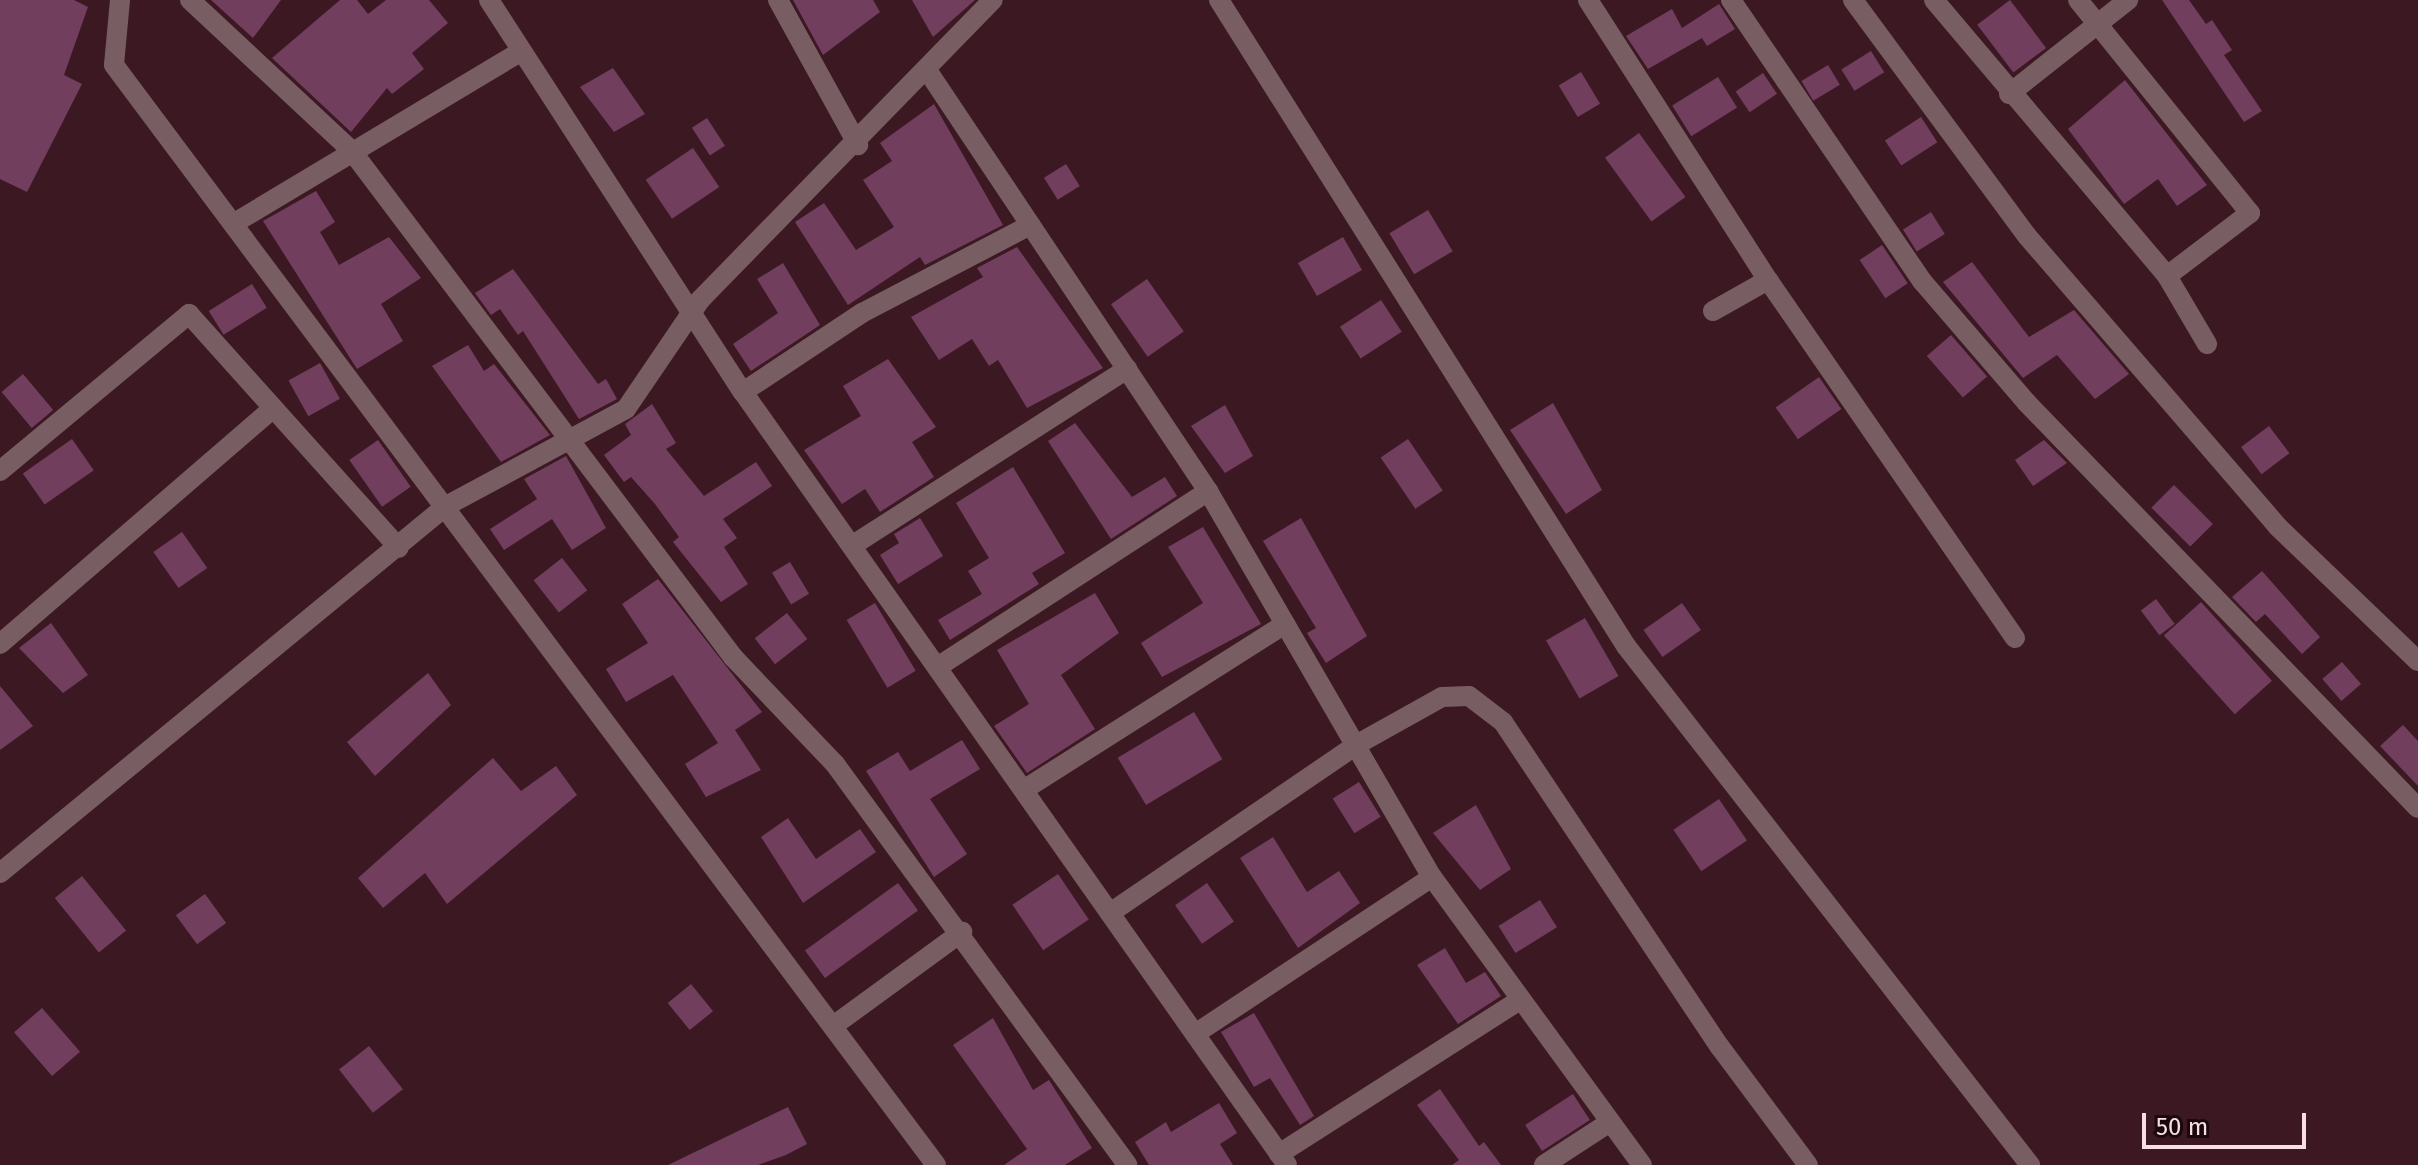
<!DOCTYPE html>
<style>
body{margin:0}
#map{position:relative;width:2418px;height:1165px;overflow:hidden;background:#3c1922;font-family:"Fira Sans",sans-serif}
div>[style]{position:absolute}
.building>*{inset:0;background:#713e5d;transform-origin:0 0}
.minor>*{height:20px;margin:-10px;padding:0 10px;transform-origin:10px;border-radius:10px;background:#785d62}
span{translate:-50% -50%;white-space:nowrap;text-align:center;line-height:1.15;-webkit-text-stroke:6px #19090d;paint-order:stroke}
.scale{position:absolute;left:2142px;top:1113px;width:164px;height:36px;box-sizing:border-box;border:4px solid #f9dfe4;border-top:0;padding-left:10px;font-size:24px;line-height:28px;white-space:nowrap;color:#f9dfe4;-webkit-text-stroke:6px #19090d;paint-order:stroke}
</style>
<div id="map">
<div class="building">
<i style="clip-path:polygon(0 0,74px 0,88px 7px,64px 75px,82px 84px,27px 192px,0 179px)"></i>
<i style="clip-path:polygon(211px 0,281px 0,253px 38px)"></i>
<i style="clip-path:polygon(340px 0,357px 0,368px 14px,386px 0,429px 0,448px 23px,412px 53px,424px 69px,392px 94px,387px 88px,351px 132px,272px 58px)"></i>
<i style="clip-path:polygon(793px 0,873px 0,880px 12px,823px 55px)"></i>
<i style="clip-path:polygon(912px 0,975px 0,933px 37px)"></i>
<i style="left:2010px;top:0;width:60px;height:41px;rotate:53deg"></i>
<i style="clip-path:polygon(2162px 0,2189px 0,2206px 24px,2212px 20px,2232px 50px,2224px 55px,2262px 111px,2244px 122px)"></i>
<i style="clip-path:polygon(1719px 4px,1735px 29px,1707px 46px,1702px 38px,1648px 69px,1626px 36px,1672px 9px,1682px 28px)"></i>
<i style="left:1871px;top:51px;width:25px;height:35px;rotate:58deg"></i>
<i style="left:1828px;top:65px;width:23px;height:31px;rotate:59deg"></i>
<i style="clip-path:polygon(613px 68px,645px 114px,614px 132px,580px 87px)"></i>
<i style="left:1581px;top:72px;width:37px;height:26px;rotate:59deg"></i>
<i style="left:1763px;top:73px;width:25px;height:33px;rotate:56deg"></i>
<i style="left:1718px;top:77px;width:36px;height:54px;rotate:58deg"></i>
<i style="clip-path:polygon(2125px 80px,2207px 185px,2177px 206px,2158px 179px,2124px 204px,2068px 129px)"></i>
<i style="clip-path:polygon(934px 104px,1003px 225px,925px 265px,920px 257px,848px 305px,795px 222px,824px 203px,856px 250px,894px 227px,863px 180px,892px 161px,880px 143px)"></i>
<i style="left:1921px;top:117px;width:30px;height:43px;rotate:57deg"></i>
<i style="left:707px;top:118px;width:33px;height:18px;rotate:57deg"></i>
<i style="left:1639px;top:133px;width:79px;height:42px;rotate:54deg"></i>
<i style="left:693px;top:148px;width:47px;height:57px;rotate:56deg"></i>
<i style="left:1066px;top:164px;width:26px;height:26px;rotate:58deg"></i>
<i style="clip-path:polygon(316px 191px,335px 222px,320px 232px,339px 265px,389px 237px,421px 278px,381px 304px,403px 341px,357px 369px,263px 221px)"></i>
<i style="left:1428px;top:210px;width:48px;height:45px;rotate:59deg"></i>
<i style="left:1931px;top:212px;width:26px;height:33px;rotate:58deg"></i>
<i style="left:1343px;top:237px;width:38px;height:52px;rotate:60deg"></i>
<i style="left:1882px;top:245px;width:46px;height:27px;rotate:56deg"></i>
<i style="clip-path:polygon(1017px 247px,1103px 368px,1027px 408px,998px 360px,989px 366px,972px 339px,939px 360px,911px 317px,983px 277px,977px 268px)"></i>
<i style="clip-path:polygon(1972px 262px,2029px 337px,2074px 310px,2129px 374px,2095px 399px,2057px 355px,2023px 378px,1943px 282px)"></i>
<i style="clip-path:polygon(783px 263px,820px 325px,751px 371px,733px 344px,778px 313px,757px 279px)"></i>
<i style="clip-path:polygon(513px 269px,598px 384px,606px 379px,617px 399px,579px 419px,523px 331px,518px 335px,500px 309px,491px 315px,475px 293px)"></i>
<i style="left:1147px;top:279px;width:64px;height:44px;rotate:55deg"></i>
<i style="left:252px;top:284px;width:28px;height:51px;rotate:58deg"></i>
<i style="left:1381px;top:300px;width:38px;height:49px;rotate:57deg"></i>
<i style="left:1951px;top:335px;width:55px;height:32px;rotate:49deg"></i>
<i style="clip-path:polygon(468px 345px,484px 371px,494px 364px,550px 435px,501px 462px,432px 366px)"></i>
<i style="clip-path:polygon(888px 359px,936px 427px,912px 442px,934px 477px,880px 512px,865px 489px,842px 504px,804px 450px,861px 416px,843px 386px)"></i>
<i style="left:320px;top:363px;width:41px;height:36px;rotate:61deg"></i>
<i style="left:23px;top:374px;width:47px;height:28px;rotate:50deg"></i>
<i style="left:1819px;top:377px;width:39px;height:53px;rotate:55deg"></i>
<i style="clip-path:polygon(1553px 403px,1602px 490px,1566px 514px,1510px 430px)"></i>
<i style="clip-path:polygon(652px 404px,676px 443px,666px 449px,704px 496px,756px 462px,772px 486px,723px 519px,737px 538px,724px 547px,748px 584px,721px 602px,673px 542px,679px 537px,655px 504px,631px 477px,624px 482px,604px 455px,631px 435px,625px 424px)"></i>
<i style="clip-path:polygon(1225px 405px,1253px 456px,1225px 473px,1191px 426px)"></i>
<i style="clip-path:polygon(1075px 423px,1132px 497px,1165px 477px,1177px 496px,1111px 539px,1048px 441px)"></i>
<i style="left:2269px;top:426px;width:34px;height:35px;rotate:53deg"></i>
<i style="left:72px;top:439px;width:38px;height:60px;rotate:55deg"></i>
<i style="left:1408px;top:439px;width:62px;height:33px;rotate:56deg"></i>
<i style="left:378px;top:440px;width:57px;height:35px;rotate:55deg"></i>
<i style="clip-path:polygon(2044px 440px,2067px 463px,2033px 486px,2015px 460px)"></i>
<i style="clip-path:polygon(566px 456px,606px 528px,572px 550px,552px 519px,504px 550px,490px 529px,537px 499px,524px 479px)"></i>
<i style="clip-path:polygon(1013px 467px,1065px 553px,1032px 573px,1039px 584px,950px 640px,938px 620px,982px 594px,968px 571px,989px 558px,956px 503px)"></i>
<i style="left:2174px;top:485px;width:55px;height:32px;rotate:45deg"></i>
<i style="clip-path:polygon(920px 518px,943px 556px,898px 584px,880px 555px,899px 543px,894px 534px)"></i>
<i style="clip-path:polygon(1301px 518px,1367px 636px,1326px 663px,1307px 633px,1316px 628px,1263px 541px)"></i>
<i style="clip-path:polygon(1203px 527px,1261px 624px,1162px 677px,1141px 643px,1203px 603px,1168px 547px)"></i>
<i style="left:182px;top:532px;width:44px;height:35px;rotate:55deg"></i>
<i style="left:562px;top:558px;width:41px;height:36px;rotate:52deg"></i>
<i style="left:790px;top:562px;width:37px;height:21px;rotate:59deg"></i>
<i style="clip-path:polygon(2262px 571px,2320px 637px,2302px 654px,2265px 614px,2256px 622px,2232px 597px)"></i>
<i style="clip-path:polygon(658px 579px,762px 712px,735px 730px,761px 770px,706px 797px,685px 764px,718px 743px,673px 675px,626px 702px,606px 669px,648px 643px,622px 604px)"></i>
<i style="clip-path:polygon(1095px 593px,1119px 633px,1061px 675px,1095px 729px,1027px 773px,994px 726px,1029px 704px,997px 650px)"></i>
<i style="left:2156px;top:599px;width:31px;height:19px;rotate:53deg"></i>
<i style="left:2201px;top:602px;width:106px;height:50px;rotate:48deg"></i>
<i style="left:875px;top:603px;width:79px;height:33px;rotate:59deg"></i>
<i style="left:1682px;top:603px;width:33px;height:47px;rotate:55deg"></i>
<i style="left:787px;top:613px;width:33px;height:41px;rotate:52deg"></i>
<i style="left:1585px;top:618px;width:67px;height:45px;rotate:60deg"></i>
<i style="clip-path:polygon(51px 623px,88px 675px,63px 693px,19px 648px)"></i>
<i style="left:2342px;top:662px;width:29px;height:26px;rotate:49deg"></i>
<i style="clip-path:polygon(428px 673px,451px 705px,375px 776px,347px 742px)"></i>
<i style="clip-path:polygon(0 686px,33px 726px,0 750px)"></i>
<i style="left:1194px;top:712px;width:55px;height:89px;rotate:59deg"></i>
<i style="clip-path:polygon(2403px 725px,2418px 741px,2418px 786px,2380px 746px)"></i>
<i style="clip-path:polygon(962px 740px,980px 769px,930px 799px,967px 854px,934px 877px,866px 771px,898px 752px,910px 771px)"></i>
<i style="clip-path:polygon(493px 758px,521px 791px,556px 766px,577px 795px,447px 904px,425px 873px,383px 908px,358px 878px)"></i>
<i style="left:1359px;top:782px;width:41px;height:31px;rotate:58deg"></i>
<i style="left:1719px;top:799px;width:50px;height:55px;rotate:56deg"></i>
<i style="clip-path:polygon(1476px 805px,1511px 869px,1480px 890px,1433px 833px)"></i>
<i style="clip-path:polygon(788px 818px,816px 859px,860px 829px,876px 852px,803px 903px,761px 837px)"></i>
<i style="clip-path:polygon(1273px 837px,1307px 892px,1339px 871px,1360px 903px,1298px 948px,1240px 858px)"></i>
<i style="left:1058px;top:874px;width:55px;height:55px;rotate:56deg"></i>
<i style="left:82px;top:876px;width:70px;height:35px;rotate:51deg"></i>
<i style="left:898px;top:883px;width:34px;height:115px;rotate:54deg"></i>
<i style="left:1207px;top:883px;width:47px;height:39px;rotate:55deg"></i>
<i style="left:205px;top:894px;width:36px;height:36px;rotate:54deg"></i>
<i style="left:1540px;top:900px;width:32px;height:49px;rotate:58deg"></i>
<i style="clip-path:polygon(1445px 948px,1466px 983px,1485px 972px,1501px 996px,1458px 1024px,1417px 965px)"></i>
<i style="left:691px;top:984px;width:35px;height:30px;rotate:51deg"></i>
<i style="left:42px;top:1008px;width:58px;height:37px;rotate:49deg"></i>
<i style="clip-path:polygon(1254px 1013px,1314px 1116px,1300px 1125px,1270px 1078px,1254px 1087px,1221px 1032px)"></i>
<i style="clip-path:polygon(993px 1018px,1033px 1090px,1049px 1080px,1092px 1148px,1065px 1165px,1004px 1165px,1027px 1149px,953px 1045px)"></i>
<i style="left:369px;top:1046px;width:55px;height:38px;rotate:52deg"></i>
<i style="clip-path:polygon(1440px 1089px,1479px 1146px,1484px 1142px,1501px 1165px,1452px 1165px,1459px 1160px,1417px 1105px)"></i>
<i style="left:1573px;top:1094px;width:31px;height:57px;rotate:57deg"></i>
<i style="clip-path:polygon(1219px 1103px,1237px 1133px,1220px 1144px,1233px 1165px,1149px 1165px,1135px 1142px,1166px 1122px,1171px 1132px)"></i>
<i style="clip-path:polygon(788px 1107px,807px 1144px,786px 1155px,758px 1165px,668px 1165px)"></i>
</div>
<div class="minor">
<i style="left:120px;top:0;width:65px;rotate:95.3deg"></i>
<i style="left:114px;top:65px;width:1373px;rotate:53.23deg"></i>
<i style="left:190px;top:0;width:220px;rotate:43deg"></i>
<i style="left:351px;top:150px;width:635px;rotate:53deg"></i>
<i style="left:733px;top:657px;width:148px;rotate:46.4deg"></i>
<i style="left:835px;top:764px;width:496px;rotate:53.9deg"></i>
<i style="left:489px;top:0;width:467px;rotate:57.1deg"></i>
<i style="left:743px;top:392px;width:945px;rotate:54.86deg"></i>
<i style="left:778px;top:0;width:166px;rotate:61.1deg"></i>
<i style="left:1219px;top:0;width:764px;rotate:57.79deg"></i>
<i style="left:1626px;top:646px;width:658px;rotate:52.1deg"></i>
<i style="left:1588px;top:0;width:333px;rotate:57.3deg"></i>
<i style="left:1768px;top:280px;width:435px;rotate:55.4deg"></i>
<i style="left:1731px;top:0;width:340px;rotate:55.8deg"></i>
<i style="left:1922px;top:281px;width:160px;rotate:49.3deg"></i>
<i style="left:2026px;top:402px;width:564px;rotate:46.01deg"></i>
<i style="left:1853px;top:0;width:293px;rotate:53.6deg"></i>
<i style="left:2027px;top:236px;width:383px;rotate:49.2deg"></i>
<i style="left:2277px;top:526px;width:195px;rotate:43.8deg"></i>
<i style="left:1934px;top:0;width:361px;rotate:49.8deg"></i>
<i style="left:2167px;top:276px;width:79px;rotate:59.5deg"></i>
<i style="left:2078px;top:0;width:274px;rotate:51.1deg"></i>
<i style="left:2250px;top:213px;width:104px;rotate:142.8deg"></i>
<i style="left:927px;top:70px;width:506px;rotate:56.28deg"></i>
<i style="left:1208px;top:491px;width:446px;rotate:59.9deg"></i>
<i style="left:1432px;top:877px;width:356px;rotate:53.9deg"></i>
<i style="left:2009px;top:94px;width:152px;rotate:-38.3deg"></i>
<i style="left:236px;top:222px;width:329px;rotate:-30.9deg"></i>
<i style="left:1713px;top:311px;width:63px;rotate:-29.4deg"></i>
<i style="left:743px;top:392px;width:143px;rotate:-33.6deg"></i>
<i style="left:862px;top:313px;width:190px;rotate:-27.6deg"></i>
<i style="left:0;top:471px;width:246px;rotate:-39.7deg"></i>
<i style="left:189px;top:314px;width:314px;rotate:48.1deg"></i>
<i style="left:853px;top:545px;width:326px;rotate:-32.7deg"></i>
<i style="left:0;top:644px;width:361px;rotate:-40.8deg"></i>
<i style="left:939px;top:666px;width:321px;rotate:-33deg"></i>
<i style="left:1025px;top:789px;width:308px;rotate:-32.4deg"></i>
<i style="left:0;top:873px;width:578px;rotate:-39.45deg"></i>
<i style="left:446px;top:506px;width:204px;rotate:-28.3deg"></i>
<i style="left:626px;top:409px;width:132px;rotate:-55.8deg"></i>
<i style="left:700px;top:300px;width:419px;rotate:-45.7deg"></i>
<i style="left:1110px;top:913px;width:298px;rotate:-34.3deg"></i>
<i style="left:1356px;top:745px;width:98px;rotate:-29.2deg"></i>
<i style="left:1442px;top:697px;width:27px;rotate:-2deg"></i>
<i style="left:1469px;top:696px;width:43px;rotate:37.4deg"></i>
<i style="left:1503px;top:722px;width:391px;rotate:56.3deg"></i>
<i style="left:1720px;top:1047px;width:147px;rotate:53.3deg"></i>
<i style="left:833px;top:1026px;width:160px;rotate:-36.1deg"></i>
<i style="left:1195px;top:1034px;width:284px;rotate:-33.5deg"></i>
<i style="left:1279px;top:1154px;width:287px;rotate:-32.6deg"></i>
<i style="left:1544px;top:1165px;width:79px;rotate:-33.1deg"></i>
</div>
<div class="scale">50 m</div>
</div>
